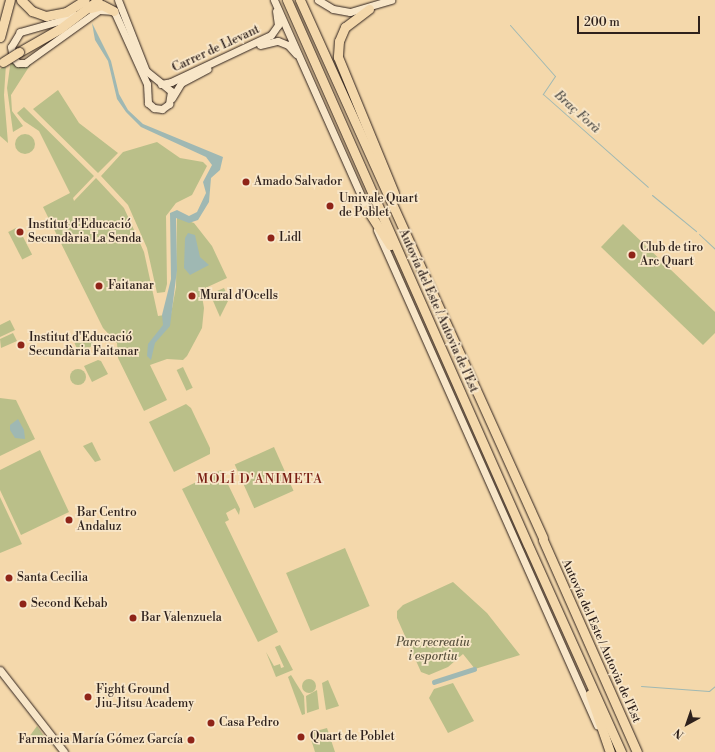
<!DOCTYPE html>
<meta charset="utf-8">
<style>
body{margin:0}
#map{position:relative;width:715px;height:752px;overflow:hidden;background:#f4d8ab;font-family:"Libre Bodoni",serif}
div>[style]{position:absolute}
.green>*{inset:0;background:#babf89;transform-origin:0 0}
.round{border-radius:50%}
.water>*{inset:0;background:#9fb8b3}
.stream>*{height:1px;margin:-0.5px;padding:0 0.5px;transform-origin:0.5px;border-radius:0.5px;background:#9fb8b3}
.canal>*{height:4.5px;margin:-2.25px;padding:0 2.25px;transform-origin:2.25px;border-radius:2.25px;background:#9fb8b3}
.roads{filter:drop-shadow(0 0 1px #2e211c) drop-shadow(0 0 1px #2e211c)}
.secondary>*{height:7px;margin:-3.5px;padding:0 3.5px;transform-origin:3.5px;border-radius:3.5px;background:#f8e6c8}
.highway>*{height:9px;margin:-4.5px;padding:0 4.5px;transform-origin:4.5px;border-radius:4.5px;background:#f4d8ab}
.bridges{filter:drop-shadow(0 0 1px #2e211c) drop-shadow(0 0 1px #2e211c)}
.highway-bridge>*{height:9px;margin:-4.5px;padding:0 4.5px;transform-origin:4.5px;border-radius:4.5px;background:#f4d8ab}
.dots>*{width:11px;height:11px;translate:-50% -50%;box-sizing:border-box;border:2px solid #f8e6c8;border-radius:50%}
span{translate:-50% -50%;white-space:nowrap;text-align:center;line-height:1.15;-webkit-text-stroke:3.5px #f8e6c8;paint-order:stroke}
.street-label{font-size:12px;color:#2e211c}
.poi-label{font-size:12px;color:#2e211c}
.left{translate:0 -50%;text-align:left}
.right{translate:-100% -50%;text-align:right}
.park-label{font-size:12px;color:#58503d;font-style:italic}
.water-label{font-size:13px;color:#504e49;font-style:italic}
.neighbourhood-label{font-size:13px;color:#7a1f14;letter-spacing:1px}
.north{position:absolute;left:667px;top:704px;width:40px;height:40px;-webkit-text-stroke:3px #f8e6c8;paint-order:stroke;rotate:220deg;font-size:11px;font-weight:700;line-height:16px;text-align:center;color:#2e211c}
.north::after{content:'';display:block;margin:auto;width:14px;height:18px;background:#2e211c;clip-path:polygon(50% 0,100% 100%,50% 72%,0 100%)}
.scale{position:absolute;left:577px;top:16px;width:123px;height:18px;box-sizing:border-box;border:2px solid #2e211c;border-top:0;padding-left:5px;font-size:12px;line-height:14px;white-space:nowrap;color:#2e211c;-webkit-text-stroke:3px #f8e6c8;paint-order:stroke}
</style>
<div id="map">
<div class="green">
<i style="clip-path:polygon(11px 59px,13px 62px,34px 59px,11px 95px,12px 111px,23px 126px,13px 132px,7px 88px)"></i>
<i style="clip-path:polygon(6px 64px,4px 95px,8px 143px,0 136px,0 69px)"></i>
<i style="clip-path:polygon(58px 90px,79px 123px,118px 153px,98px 173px,33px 109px)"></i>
<i style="clip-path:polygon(24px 107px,94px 176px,73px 198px,74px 201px,96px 178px,124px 208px,144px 252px,158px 316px,171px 314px,176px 287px,177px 217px,194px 223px,212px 246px,227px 278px,201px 290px,204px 308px,202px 328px,187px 356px,183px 360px,167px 359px,150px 365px,167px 400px,144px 411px,118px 358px,117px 343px,103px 328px,43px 207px,70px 193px,39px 131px,24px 121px,17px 113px)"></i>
<i class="round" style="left:15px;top:134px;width:20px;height:20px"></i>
<i style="clip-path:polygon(157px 142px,180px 158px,203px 162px,207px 166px,192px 195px,176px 203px,166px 216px,167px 284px,165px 292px,157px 293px,147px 248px,128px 205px,101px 176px,123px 152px)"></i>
<i style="clip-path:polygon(623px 224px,715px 312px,715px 333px,703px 345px,601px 247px)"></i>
<i style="left:18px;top:227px;width:31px;height:11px;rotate:63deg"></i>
<i style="clip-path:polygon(224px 288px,229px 299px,220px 317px,210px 294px)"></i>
<i style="clip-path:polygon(10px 320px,15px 330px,0 337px,0 325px)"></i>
<i style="clip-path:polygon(13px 333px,17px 341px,1px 348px,0 339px)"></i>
<i style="left:90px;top:336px;width:10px;height:17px;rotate:66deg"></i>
<i style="clip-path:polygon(98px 360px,101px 361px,108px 374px,92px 382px,84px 366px)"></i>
<i style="left:183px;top:367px;width:23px;height:7px;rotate:65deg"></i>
<i class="round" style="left:70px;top:369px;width:16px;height:16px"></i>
<i style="clip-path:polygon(0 398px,16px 400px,35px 439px,0 456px)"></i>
<i style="clip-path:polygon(186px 404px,191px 408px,210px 448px,210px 454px,174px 472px,149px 422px)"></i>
<i style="clip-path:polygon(92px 442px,101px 460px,95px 462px,83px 446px)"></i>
<i style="left:274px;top:447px;width:48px;height:43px;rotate:66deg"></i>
<i style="clip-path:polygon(40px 450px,69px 512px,21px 535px,0 490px,0 470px)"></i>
<i style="clip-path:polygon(221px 470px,240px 509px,239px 515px,235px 508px,226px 513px,229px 520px,225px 522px,278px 632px,258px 642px,182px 489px)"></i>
<i style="clip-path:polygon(0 497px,22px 544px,0 553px)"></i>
<i style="left:345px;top:548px;width:63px;height:64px;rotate:67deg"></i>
<i style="clip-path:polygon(453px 582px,487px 613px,520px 655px,475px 669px,463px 654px,448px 667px,429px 675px,421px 672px,397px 618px,397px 611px,403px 605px)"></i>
<i style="clip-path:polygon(280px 645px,293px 670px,276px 677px,266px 652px,274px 666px,280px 664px,281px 668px,284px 667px,275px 647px)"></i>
<i style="clip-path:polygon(291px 675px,304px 696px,305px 714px,302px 715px,288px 677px)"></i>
<i class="round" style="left:302px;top:679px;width:14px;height:14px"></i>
<i style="clip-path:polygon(328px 680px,339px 706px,326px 710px,322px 683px)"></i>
<i style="clip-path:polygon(453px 683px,474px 721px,448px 733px,429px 698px,434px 689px)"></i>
<i style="clip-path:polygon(317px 690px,319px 709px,307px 713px,306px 696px)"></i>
<i style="clip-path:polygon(37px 726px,46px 739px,40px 745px,29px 737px)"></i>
<i style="clip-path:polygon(327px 728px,335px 752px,315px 752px,309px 733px)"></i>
</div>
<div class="water">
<i style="clip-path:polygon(92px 23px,111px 61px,119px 94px,128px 110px,143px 124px,223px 157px,220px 170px,211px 178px,209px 202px,198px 220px,189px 223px,176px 218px,177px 270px,170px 326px,155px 343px,151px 360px,147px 356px,148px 344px,163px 325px,162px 315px,171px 279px,170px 213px,177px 210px,189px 216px,197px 212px,206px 193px,203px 182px,212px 165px,206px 157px,141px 127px,126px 112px,117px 99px,108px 61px,95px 40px)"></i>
<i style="clip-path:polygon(188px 233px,195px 235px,200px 257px,209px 265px,190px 275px,184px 268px,185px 238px)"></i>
<i style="clip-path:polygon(18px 419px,24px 430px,25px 439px,15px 438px,10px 430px,10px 425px)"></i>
</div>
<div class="stream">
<i style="left:510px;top:25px;width:68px;rotate:48.6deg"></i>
<i style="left:555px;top:76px;width:22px;rotate:124deg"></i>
<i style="left:543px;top:94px;width:140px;rotate:41.5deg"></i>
<i style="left:652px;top:195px;width:57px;rotate:39.3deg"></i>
<i style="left:699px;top:234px;width:22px;rotate:43deg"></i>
<i style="left:641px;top:686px;width:68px;rotate:4.2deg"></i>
<i style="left:709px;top:691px;width:8px;rotate:-40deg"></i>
</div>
<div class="canal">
<i style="left:434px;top:682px;width:42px;rotate:-18deg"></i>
</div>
<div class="roads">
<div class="secondary">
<i style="left:274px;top:0;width:233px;rotate:66deg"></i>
<i style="left:318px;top:0;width:17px;rotate:31deg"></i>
<i style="left:333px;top:9px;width:17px;rotate:10deg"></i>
<i style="left:350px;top:12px;width:43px;rotate:-16.3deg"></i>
<i style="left:72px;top:12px;width:16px;rotate:145deg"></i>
<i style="left:59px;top:21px;width:41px;rotate:164.2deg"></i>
<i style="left:20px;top:32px;width:17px;rotate:121deg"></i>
<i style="left:11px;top:47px;width:11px;rotate:80deg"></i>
<i style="left:13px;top:58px;width:7px;rotate:45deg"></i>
<i style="left:18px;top:63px;width:7px"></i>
<i style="left:25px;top:63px;width:91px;rotate:-35.6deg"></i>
<i style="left:99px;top:10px;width:15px;rotate:4deg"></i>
<i style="left:114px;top:11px;width:80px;rotate:65.7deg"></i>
<i style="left:147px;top:84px;width:19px;rotate:87deg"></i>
<i style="left:148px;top:103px;width:8px;rotate:40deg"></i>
<i style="left:154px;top:108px;width:8px;rotate:7deg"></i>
<i style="left:162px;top:109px;width:9px;rotate:-36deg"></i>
<i style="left:169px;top:104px;width:13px;rotate:-81deg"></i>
<i style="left:171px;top:91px;width:32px;rotate:-141deg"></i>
<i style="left:146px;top:71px;width:76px;rotate:-111.5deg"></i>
<i style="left:260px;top:45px;width:18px;rotate:-13deg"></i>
<i style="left:278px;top:41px;width:11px;rotate:22deg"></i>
<i style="left:288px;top:45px;width:12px;rotate:48deg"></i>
<i style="left:161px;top:84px;width:10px;rotate:-11deg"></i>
<i style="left:171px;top:82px;width:110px;rotate:-25.2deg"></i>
<i style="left:271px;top:35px;width:12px;rotate:-55deg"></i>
<i style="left:278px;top:25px;width:14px;rotate:-98deg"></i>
<i style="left:172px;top:98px;width:17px;rotate:-59deg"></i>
<i style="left:181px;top:83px;width:30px;rotate:-28deg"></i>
<i style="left:377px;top:230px;width:542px;rotate:66.04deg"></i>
<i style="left:0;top:670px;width:104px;rotate:52deg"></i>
</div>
<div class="highway">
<i style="left:21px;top:0;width:16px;rotate:45deg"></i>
<i style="left:32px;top:11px;width:15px;rotate:20deg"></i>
<i style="left:46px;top:16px;width:20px;rotate:-11deg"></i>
<i style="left:66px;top:12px;width:22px;rotate:-32deg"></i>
<i style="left:287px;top:0;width:596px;rotate:66.14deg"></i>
<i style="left:300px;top:0;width:590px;rotate:65.69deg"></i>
<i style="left:91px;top:8px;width:11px;rotate:-15deg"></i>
<i style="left:102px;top:5px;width:13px;rotate:27deg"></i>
<i style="left:369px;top:9px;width:30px;rotate:143deg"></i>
<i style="left:345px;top:27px;width:15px;rotate:113deg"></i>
<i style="left:339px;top:41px;width:16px;rotate:94deg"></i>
<i style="left:338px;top:57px;width:147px;rotate:67.6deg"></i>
<i style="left:0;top:37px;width:38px;rotate:-75deg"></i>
<i style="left:19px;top:52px;width:48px;rotate:-29.7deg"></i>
<i style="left:61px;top:28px;width:46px;rotate:-37.1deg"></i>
<i style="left:367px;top:209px;width:43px;rotate:57.4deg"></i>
<i style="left:543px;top:540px;width:232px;rotate:66.1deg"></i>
<i style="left:529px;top:547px;width:225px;rotate:65.8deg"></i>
<i style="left:590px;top:694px;width:61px;rotate:71deg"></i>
</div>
</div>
<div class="bridges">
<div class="highway-bridge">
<i style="left:3px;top:62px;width:19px;rotate:-32deg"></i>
</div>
</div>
<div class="dots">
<i style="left:246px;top:182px;background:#8f2418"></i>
<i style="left:330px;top:206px;background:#8f2418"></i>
<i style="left:20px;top:232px;background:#8f2418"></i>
<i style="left:271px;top:238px;background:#8f2418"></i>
<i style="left:632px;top:255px;background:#8f2418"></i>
<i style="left:99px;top:286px;background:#8f2418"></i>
<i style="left:192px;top:296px;background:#8f2418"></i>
<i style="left:21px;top:345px;background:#8f2418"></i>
<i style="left:69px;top:520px;background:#8f2418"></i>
<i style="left:9px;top:578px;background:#8f2418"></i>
<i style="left:23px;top:604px;background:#8f2418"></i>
<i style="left:133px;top:618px;background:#8f2418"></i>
<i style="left:88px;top:697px;background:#8f2418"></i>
<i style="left:211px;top:723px;background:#8f2418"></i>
<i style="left:301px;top:737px;background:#8f2418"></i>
<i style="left:191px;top:740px;background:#8f2418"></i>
</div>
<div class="street-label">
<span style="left:216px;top:49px;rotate:-25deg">Carrer de Llevant</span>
<span style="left:438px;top:311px;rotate:66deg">Autovía del Este / Autovia de l'Est</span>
<span style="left:601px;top:641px;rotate:66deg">Autovía del Este / Autovia de l'Est</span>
</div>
<div class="poi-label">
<span class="left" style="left:254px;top:182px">Amado Salvador</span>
<span class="left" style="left:339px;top:206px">Umivale Quart<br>de Poblet</span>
<span class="left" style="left:28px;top:232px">Institut d'Educació<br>Secundària La Senda</span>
<span class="left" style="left:279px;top:238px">Lidl</span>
<span class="left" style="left:640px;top:255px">Club de tiro<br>Arc Quart</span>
<span class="left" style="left:108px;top:286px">Faitanar</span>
<span class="left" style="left:200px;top:296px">Mural d'Ocells</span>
<span class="left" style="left:29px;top:345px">Institut d'Educació<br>Secundària Faitanar</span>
<span class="left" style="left:77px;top:520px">Bar Centro<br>Andaluz</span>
<span class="left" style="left:17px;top:578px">Santa Cecilia</span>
<span class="left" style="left:31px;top:604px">Second Kebab</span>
<span class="left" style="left:141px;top:618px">Bar Valenzuela</span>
<span class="left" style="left:96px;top:697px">Fight Ground<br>Jiu-Jitsu Academy</span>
<span class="left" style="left:219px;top:723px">Casa Pedro</span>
<span class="left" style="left:310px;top:737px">Quart de Poblet</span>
<span class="right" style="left:183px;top:740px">Farmacia María Gómez García</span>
</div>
<div class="park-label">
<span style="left:433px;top:650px">Parc recreatiu<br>i esportiu</span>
</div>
<div class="water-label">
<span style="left:577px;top:112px;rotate:42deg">Braç Forà</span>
</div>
<div class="neighbourhood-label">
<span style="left:260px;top:479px">MOLÍ D'ANIMETA</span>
</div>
<div class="north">N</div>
<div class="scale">200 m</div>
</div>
